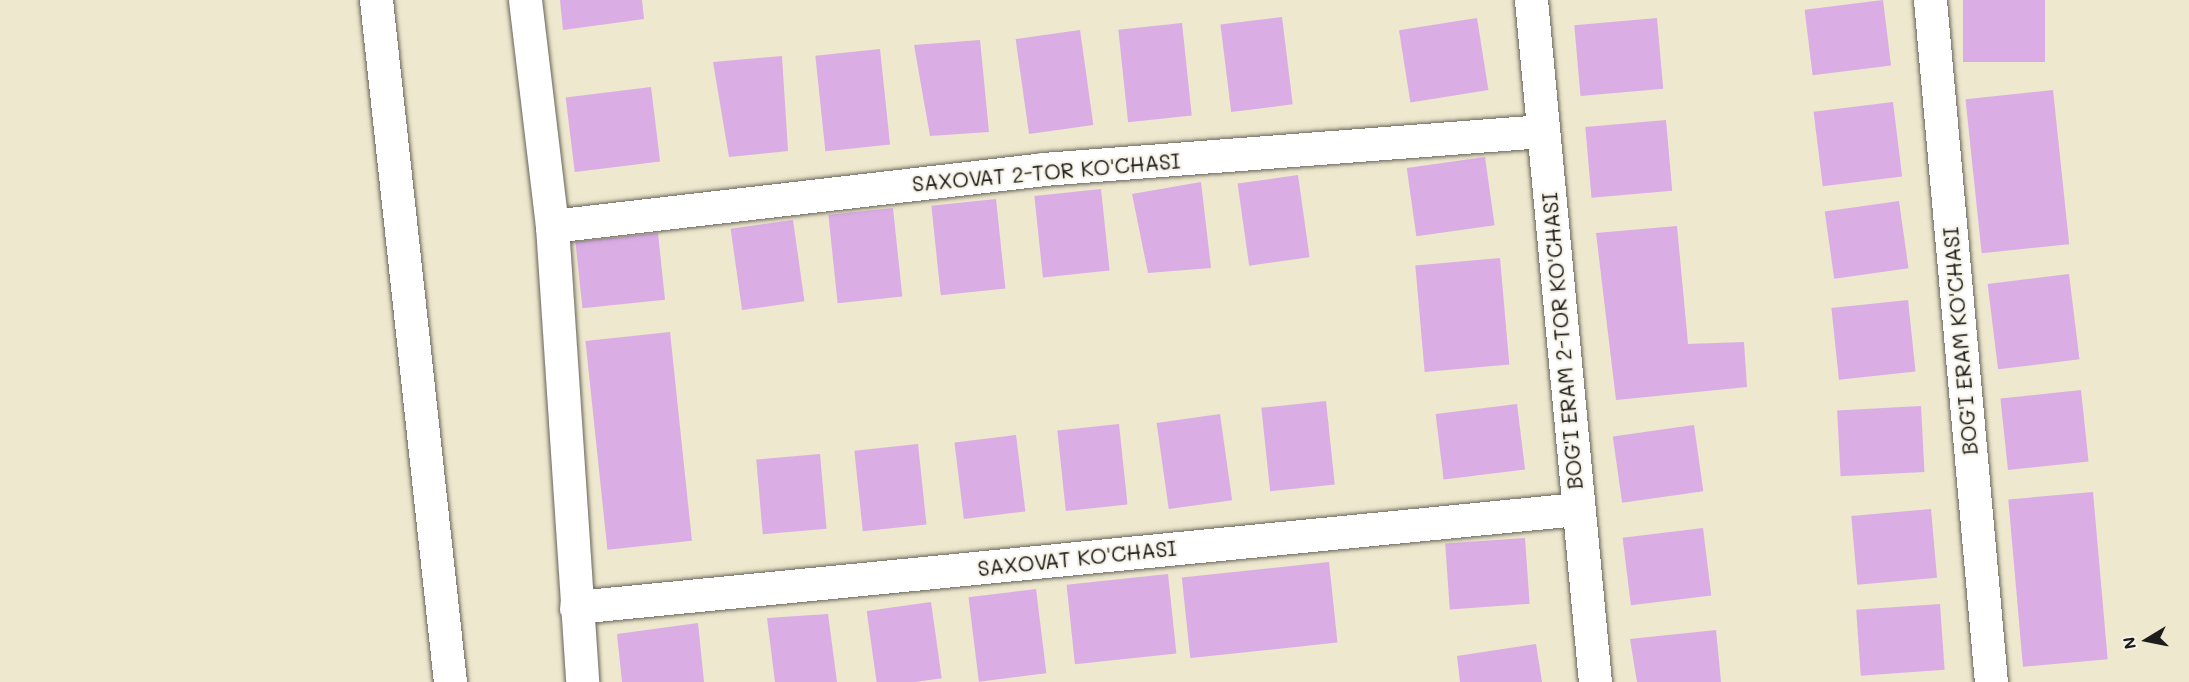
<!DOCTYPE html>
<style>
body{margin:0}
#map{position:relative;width:2189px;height:682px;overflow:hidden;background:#eee8ce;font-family:Mali,sans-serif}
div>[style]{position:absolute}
.building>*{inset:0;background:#daade5;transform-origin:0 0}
.roads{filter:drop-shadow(0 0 2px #66635a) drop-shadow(0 0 2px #66635a)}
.minor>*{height:33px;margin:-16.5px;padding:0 16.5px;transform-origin:16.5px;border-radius:16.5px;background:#fff}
span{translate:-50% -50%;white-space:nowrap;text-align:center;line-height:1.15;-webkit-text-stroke:4.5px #f7f3e8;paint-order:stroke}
.street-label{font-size:21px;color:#1c1c1c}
.north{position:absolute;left:2117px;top:610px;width:60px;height:60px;-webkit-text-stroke:4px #f7f3e8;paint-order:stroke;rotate:260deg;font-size:16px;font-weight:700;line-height:24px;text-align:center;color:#1c1c1c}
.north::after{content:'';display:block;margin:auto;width:21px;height:27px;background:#1c1c1c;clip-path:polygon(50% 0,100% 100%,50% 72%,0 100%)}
</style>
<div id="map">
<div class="building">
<i style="clip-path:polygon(560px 0,642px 0,644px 19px,563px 30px)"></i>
<i style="left:1883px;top:0;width:66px;height:79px;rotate:83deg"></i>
<i style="left:1963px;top:0;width:82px;height:62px"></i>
<i style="left:1282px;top:17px;width:88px;height:62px;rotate:83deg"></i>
<i style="left:1477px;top:18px;width:73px;height:79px;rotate:81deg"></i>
<i style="left:1657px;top:18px;width:71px;height:83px;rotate:85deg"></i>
<i style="left:1182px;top:23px;width:93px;height:64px;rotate:84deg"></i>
<i style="left:1080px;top:30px;width:96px;height:65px;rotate:82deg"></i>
<i style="clip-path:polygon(980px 40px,989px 132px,930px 136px,914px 45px)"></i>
<i style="left:880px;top:49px;width:96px;height:65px;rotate:84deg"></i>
<i style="clip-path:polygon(782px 56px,788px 151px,729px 157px,713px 62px)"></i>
<i style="left:651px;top:87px;width:75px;height:86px;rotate:83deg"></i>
<i style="left:2053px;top:90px;width:155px;height:88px;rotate:84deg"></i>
<i style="left:1893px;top:102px;width:75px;height:80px;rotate:83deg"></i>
<i style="left:1666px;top:120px;width:71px;height:81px;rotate:85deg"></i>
<i style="left:1485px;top:157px;width:69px;height:79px;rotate:82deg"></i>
<i style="left:1298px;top:175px;width:83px;height:61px;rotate:82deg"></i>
<i style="clip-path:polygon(1201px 182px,1211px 268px,1148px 273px,1132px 194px)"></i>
<i style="left:1101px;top:189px;width:82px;height:67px;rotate:84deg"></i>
<i style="left:996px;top:199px;width:90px;height:65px;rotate:84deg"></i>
<i style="left:1899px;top:201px;width:68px;height:75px;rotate:82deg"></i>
<i style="left:893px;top:208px;width:89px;height:65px;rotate:84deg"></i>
<i style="left:793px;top:220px;width:82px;height:63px;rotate:82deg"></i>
<i style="clip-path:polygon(1677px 226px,1688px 344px,1744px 342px,1747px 387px,1616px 400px,1596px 233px)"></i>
<i style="left:658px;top:233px;width:67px;height:83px;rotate:84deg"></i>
<i style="left:1500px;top:258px;width:107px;height:85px;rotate:85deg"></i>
<i style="left:2069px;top:274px;width:86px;height:82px;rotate:83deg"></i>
<i style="left:1908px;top:300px;width:72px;height:77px;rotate:84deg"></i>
<i style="left:670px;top:332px;width:210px;height:85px;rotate:84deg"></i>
<i style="left:2081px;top:390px;width:72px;height:81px;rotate:84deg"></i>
<i style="left:1326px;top:401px;width:84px;height:65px;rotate:84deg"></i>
<i style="left:1517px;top:404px;width:66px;height:82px;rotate:83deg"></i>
<i style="left:1921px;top:406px;width:66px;height:84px;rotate:87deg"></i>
<i style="left:1220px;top:414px;width:87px;height:64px;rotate:82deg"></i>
<i style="left:1119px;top:424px;width:81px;height:62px;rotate:84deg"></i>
<i style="left:1694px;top:425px;width:67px;height:82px;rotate:82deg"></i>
<i style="left:1016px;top:435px;width:77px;height:62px;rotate:83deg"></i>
<i style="left:918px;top:444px;width:81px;height:64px;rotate:84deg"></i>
<i style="left:820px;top:454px;width:75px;height:64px;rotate:85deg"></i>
<i style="left:2093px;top:492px;width:168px;height:85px;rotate:85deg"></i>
<i style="left:1931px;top:509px;width:69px;height:80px;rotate:85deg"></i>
<i style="left:1703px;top:528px;width:68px;height:81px;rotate:83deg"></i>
<i style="left:1525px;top:538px;width:66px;height:80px;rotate:86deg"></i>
<i style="left:1329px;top:562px;width:81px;height:148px;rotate:84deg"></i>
<i style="left:1168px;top:574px;width:80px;height:102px;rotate:84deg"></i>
<i style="left:1036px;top:589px;width:85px;height:68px;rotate:83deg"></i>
<i style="left:931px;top:602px;width:77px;height:65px;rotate:82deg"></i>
<i style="left:1940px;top:604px;width:66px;height:84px;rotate:86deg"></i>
<i style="clip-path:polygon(828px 614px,837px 682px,775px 682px,767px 618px)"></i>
<i style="clip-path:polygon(698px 623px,704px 682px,622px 682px,617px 634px)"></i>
<i style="clip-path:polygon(1716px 630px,1721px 682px,1637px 682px,1630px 639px)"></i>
<i style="clip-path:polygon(1536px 644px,1542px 682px,1460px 682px,1457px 656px)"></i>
</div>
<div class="roads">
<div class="minor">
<i style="left:376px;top:0;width:686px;rotate:83.81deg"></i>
<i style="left:525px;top:0;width:228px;rotate:83.2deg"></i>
<i style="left:552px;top:226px;width:457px;rotate:86.2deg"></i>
<i style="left:1531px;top:0;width:685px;rotate:84.64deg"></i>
<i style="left:1930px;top:0;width:685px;rotate:84.89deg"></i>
<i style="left:552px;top:226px;width:494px;rotate:-6.6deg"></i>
<i style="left:1043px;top:169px;width:500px;rotate:-4.35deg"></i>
<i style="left:576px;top:607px;width:1007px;rotate:-5.59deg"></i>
</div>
</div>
<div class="street-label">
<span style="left:1046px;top:172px;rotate:-5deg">SAXOVAT 2-TOR KO'CHASI</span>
<span style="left:1562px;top:341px;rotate:-95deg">BOG'I ERAM 2-TOR KO'CHASI</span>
<span style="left:1960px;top:341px;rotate:-95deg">BOG'I ERAM KO'CHASI</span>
<span style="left:1077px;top:558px;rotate:-6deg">SAXOVAT KO'CHASI</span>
</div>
<div class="north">N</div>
</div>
